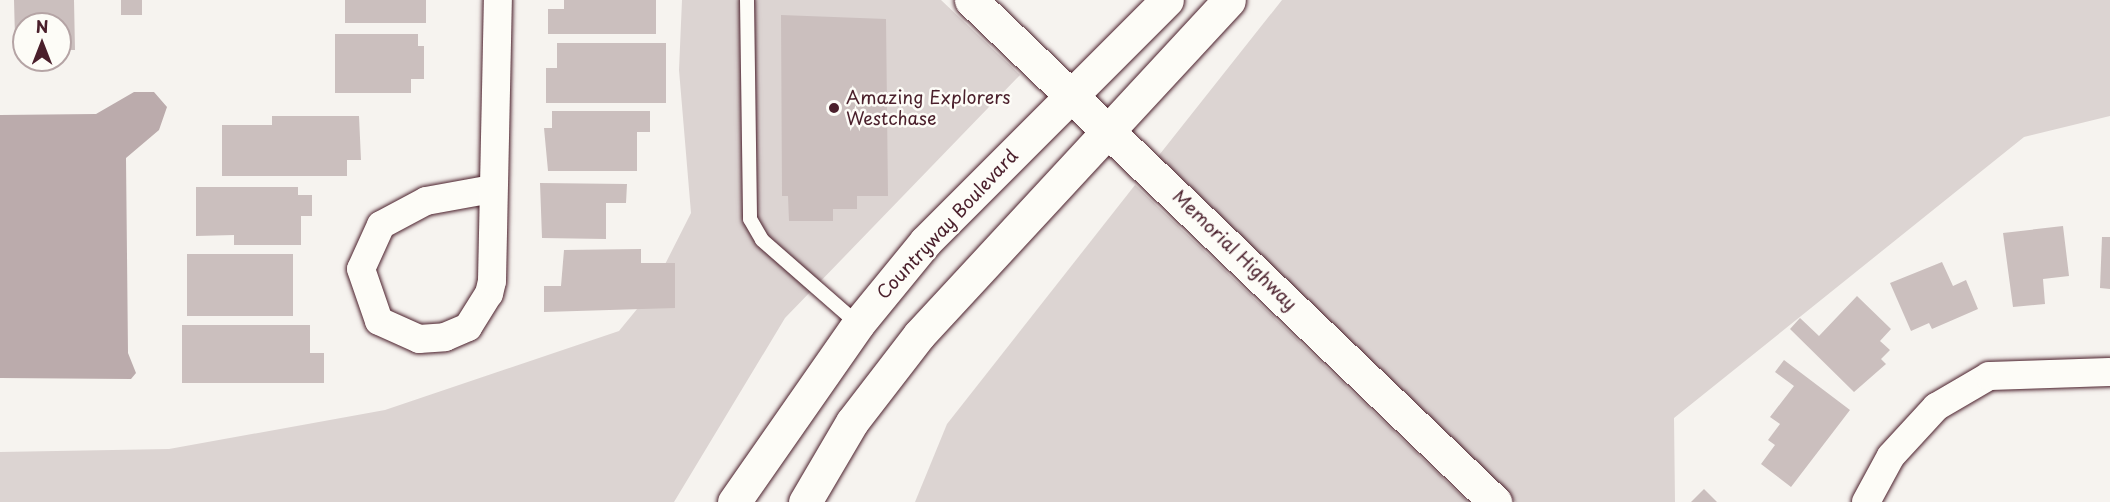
<!DOCTYPE html>
<style>
body{margin:0}
#map{position:relative;width:2110px;height:502px;overflow:hidden;background:#f6f3ef;font-family:"Playpen Sans",sans-serif}
div>[style]{position:absolute}
.green>*{inset:0;background:#dcd4d2}
.water>*{inset:0;background:#bbabac}
.building>*{inset:0;background:#cbbfbe;transform-origin:0 0}
.roads{filter:drop-shadow(0 0 2px #4a1f2b) drop-shadow(0 0 2px #4a1f2b)}
.service>*{height:14px;margin:-7px;padding:0 7px;transform-origin:7px;border-radius:7px;background:#fdfcf7}
.minor>*{height:28px;margin:-14px;padding:0 14px;transform-origin:14px;border-radius:14px;background:#fdfcf7}
.tertiary>*{height:33px;margin:-16.5px;padding:0 16.5px;transform-origin:16.5px;border-radius:16.5px;background:#fdfcf7}
.dots>*{width:16px;height:16px;translate:-50% -50%;box-sizing:border-box;border:3px solid #fdfcf7;border-radius:50%}
span{translate:-50% -50%;white-space:nowrap;text-align:center;line-height:1.15;-webkit-text-stroke:5px #fdfcf7;paint-order:stroke}
.poi-label{font-size:18px;color:#4a1f2b}
.left{translate:0 -50%;text-align:left}
.street-label{font-size:18px;color:#4a1f2b}
.north{position:absolute;left:12px;top:12px;width:60px;height:60px;box-sizing:border-box;background:#fdfcf7;border:2px solid #b5a4a5;border-radius:50%;rotate:0deg;font-size:16px;font-weight:700;line-height:24px;text-align:center;color:#4a1f2b}
.north::after{content:'';display:block;margin:auto;width:21px;height:27px;background:#4a1f2b;clip-path:polygon(50% 0,100% 100%,50% 72%,0 100%)}
</style>
<div id="map">
<div class="green">
<i style="clip-path:polygon(682px 0,941px 0,1020px 75px,785px 318px,674px 502px,0 502px,0 452px,169px 449px,385px 410px,619px 331px,651px 292px,691px 213px,679px 70px)"></i>
<i style="clip-path:polygon(1282px 0,2110px 0,2110px 116px,2024px 137px,1674px 418px,1675px 502px,1516px 502px,1156px 159px)"></i>
<i style="clip-path:polygon(1135px 185px,1468px 502px,915px 502px,947px 424px)"></i>
</div>
<div class="water">
<i style="clip-path:polygon(134px 92px,154px 92px,167px 107px,159px 130px,126px 158px,128px 353px,136px 373px,131px 379px,0 378px,0 115px,96px 114px)"></i>
</div>
<div class="building">
<i style="clip-path:polygon(14px 0,74px 0,75px 50px,60px 50px,60px 24px,24px 24px,24px 38px,15px 38px)"></i>
<i style="left:121px;top:0;width:21px;height:15px"></i>
<i style="left:345px;top:0;width:81px;height:23px"></i>
<i style="clip-path:polygon(564px 0,656px 0,656px 34px,548px 34px,548px 9px,564px 9px)"></i>
<i style="clip-path:polygon(781px 15px,886px 19px,888px 196px,857px 196px,857px 209px,833px 209px,833px 221px,789px 221px,788px 196px,782px 196px)"></i>
<i style="clip-path:polygon(335px 34px,418px 34px,418px 46px,424px 46px,424px 79px,411px 79px,411px 93px,335px 93px)"></i>
<i style="clip-path:polygon(557px 43px,666px 43px,666px 103px,546px 103px,546px 68px,557px 68px)"></i>
<i style="clip-path:polygon(552px 111px,650px 111px,650px 132px,637px 132px,637px 171px,548px 171px,544px 128px,552px 128px)"></i>
<i style="clip-path:polygon(272px 116px,359px 116px,361px 160px,347px 160px,347px 176px,222px 176px,222px 125px,272px 125px)"></i>
<i style="clip-path:polygon(540px 183px,627px 184px,626px 203px,606px 203px,606px 239px,542px 238px)"></i>
<i style="clip-path:polygon(196px 187px,298px 187px,298px 195px,312px 195px,312px 216px,301px 216px,301px 245px,234px 245px,234px 235px,196px 236px)"></i>
<i style="clip-path:polygon(2063px 226px,2069px 276px,2043px 279px,2045px 304px,2013px 307px,2003px 233px)"></i>
<i style="clip-path:polygon(2102px 237px,2110px 237px,2110px 289px,2100px 288px)"></i>
<i style="clip-path:polygon(641px 249px,641px 263px,675px 263px,675px 308px,544px 312px,544px 286px,561px 286px,564px 250px)"></i>
<i style="left:187px;top:254px;width:106px;height:62px"></i>
<i style="clip-path:polygon(1942px 262px,1953px 286px,1966px 280px,1978px 309px,1932px 329px,1929px 323px,1911px 331px,1890px 283px)"></i>
<i style="clip-path:polygon(1857px 296px,1891px 329px,1880px 341px,1890px 350px,1881px 359px,1886px 364px,1854px 392px,1790px 329px,1800px 318px,1819px 336px)"></i>
<i style="clip-path:polygon(182px 325px,310px 325px,310px 353px,324px 353px,324px 383px,182px 383px)"></i>
<i style="clip-path:polygon(1784px 360px,1850px 410px,1791px 487px,1761px 464px,1775px 445px,1768px 440px,1780px 424px,1770px 417px,1794px 386px,1775px 372px)"></i>
<i style="clip-path:polygon(1704px 489px,1717px 502px,1691px 502px)"></i>
</div>
<div class="roads">
<div class="service">
<i style="left:747px;top:0;width:219px;rotate:89.2deg"></i>
<i style="left:750px;top:219px;width:24px;rotate:60deg"></i>
<i style="left:762px;top:240px;width:128px;rotate:41.2deg"></i>
</div>
<div class="minor">
<i style="left:492px;top:189px;width:67px;rotate:169.7deg"></i>
<i style="left:426px;top:201px;width:51px;rotate:151.9deg"></i>
<i style="left:381px;top:225px;width:48px;rotate:114.4deg"></i>
<i style="left:361px;top:269px;width:55px;rotate:70.9deg"></i>
<i style="left:379px;top:321px;width:44px;rotate:24.2deg"></i>
<i style="left:419px;top:339px;width:26px;rotate:-4deg"></i>
<i style="left:445px;top:337px;width:25px;rotate:-23deg"></i>
<i style="left:468px;top:327px;width:39px;rotate:-58deg"></i>
<i style="left:489px;top:294px;width:13px;rotate:-77deg"></i>
<i style="left:492px;top:281px;width:281px;rotate:-88.8deg"></i>
<i style="left:1866px;top:502px;width:52px;rotate:-61.5deg"></i>
<i style="left:1891px;top:456px;width:67px;rotate:-47.4deg"></i>
<i style="left:1936px;top:407px;width:61px;rotate:-30.3deg"></i>
<i style="left:1989px;top:376px;width:121px;rotate:-1.9deg"></i>
</div>
<div class="tertiary">
<i style="left:971px;top:0;width:726px;rotate:43.77deg"></i>
<i style="left:734px;top:502px;width:217px;rotate:-55.1deg"></i>
<i style="left:858px;top:324px;width:106px;rotate:-50.7deg"></i>
<i style="left:925px;top:242px;width:342px;rotate:-45deg"></i>
<i style="left:805px;top:502px;width:93px;rotate:-59.6deg"></i>
<i style="left:852px;top:422px;width:110px;rotate:-52.4deg"></i>
<i style="left:919px;top:335px;width:456px;rotate:-47.2deg"></i>
</div>
</div>
<div class="dots">
<i style="left:834px;top:108px;background:#4a1f2b"></i>
</div>
<div class="poi-label">
<span class="left" style="left:846px;top:108px">Amazing Explorers<br>Westchase</span>
</div>
<div class="street-label">
<span style="left:947px;top:224px;rotate:-47deg">Countryway Boulevard</span>
<span style="left:1235px;top:250px;rotate:44deg">Memorial Highway</span>
</div>
<div class="north">N</div>
</div>
